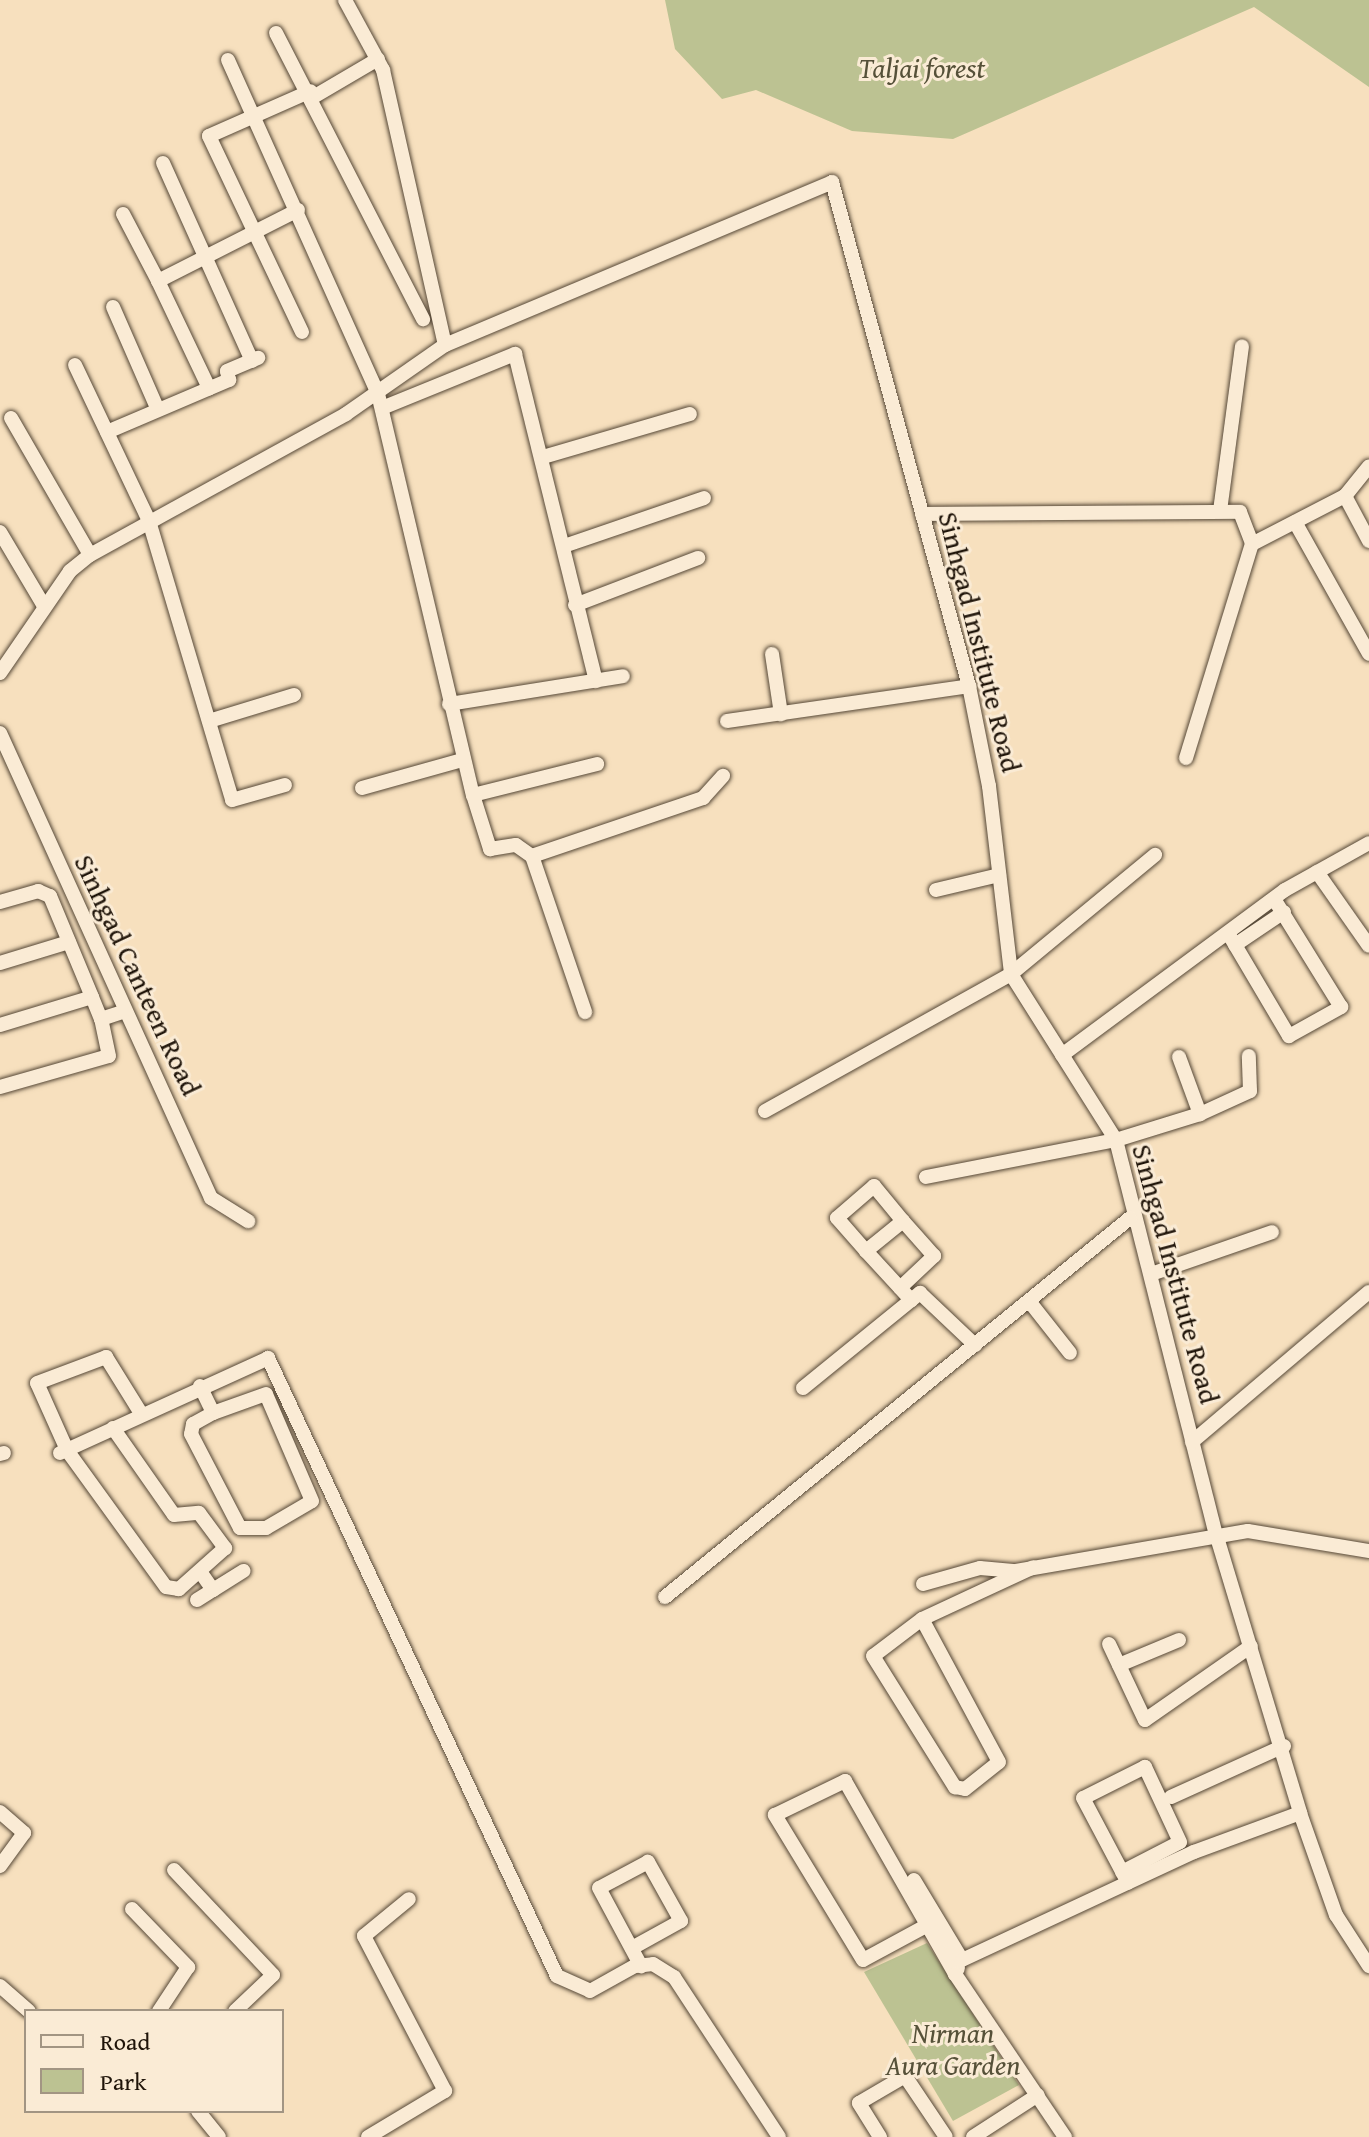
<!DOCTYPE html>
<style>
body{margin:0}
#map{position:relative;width:1369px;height:2137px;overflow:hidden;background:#f7e0be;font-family:"Gentium Book Plus",serif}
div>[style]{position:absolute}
.green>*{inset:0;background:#bcc292}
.roads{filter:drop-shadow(0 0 2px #554736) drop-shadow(0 0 2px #554736)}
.minor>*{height:14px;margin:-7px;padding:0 7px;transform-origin:7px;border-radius:7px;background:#faebd5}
span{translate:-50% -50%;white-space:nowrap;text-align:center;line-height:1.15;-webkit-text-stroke:6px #faebd5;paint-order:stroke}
.park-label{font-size:28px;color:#565139;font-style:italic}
.street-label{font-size:28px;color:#1f1409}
.legend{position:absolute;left:24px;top:2009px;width:260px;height:104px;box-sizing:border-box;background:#faebd5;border:2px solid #a29583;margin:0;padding:10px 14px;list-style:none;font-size:24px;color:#1f1409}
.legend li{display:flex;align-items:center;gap:16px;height:40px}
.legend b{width:40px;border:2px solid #a29583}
</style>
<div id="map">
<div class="green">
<i style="clip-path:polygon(665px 0,1369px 0,1369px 87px,1254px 7px,953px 139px,852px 131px,756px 90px,722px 99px,675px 49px)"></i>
<i style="clip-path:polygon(927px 1943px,1019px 2085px,953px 2121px,864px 1972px)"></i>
</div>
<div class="roads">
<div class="minor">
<i style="left:345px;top:0;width:80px;rotate:61.5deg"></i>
<i style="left:383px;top:70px;width:282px;rotate:77.3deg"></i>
<i style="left:276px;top:33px;width:322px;rotate:62.8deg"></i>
<i style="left:228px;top:60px;width:366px;rotate:65.8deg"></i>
<i style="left:378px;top:394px;width:412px;rotate:76.7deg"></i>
<i style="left:473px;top:795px;width:128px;rotate:-14deg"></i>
<i style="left:315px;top:96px;width:73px;rotate:-30.4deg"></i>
<i style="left:163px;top:163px;width:217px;rotate:65.8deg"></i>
<i style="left:123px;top:214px;width:76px;rotate:62.4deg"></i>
<i style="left:158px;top:281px;width:157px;rotate:-26.9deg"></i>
<i style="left:158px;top:281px;width:119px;rotate:64.5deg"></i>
<i style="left:113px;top:307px;width:112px;rotate:66.4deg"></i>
<i style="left:302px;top:332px;width:217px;rotate:-115.4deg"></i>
<i style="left:209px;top:136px;width:111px;rotate:-23.8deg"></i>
<i style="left:75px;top:365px;width:173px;rotate:64.6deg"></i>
<i style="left:149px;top:521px;width:291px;rotate:73.4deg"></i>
<i style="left:232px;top:800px;width:55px;rotate:-15.8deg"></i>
<i style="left:382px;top:408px;width:144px;rotate:-22.1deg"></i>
<i style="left:515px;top:354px;width:337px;rotate:76.1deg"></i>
<i style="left:11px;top:418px;width:158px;rotate:60deg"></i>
<i style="left:107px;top:432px;width:133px;rotate:-23.1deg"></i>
<i style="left:229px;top:380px;width:9px;rotate:-103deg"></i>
<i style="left:227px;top:371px;width:34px;rotate:-23deg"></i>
<i style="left:543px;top:457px;width:153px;rotate:-16.3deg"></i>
<i style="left:1345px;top:496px;width:51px;rotate:61.9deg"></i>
<i style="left:1220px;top:511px;width:166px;rotate:-82.4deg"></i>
<i style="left:922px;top:514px;width:318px;rotate:-0.4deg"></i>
<i style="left:1240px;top:512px;width:34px;rotate:69deg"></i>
<i style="left:1295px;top:522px;width:151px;rotate:60.7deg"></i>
<i style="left:0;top:532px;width:86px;rotate:59.3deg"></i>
<i style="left:1252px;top:544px;width:105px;rotate:-27.3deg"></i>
<i style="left:1345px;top:496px;width:38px;rotate:-51deg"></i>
<i style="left:564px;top:546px;width:148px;rotate:-18.9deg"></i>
<i style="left:575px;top:605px;width:132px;rotate:-20.9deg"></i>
<i style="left:772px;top:654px;width:61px;rotate:81.5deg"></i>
<i style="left:0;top:673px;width:124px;rotate:-55.5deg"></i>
<i style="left:70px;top:571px;width:26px;rotate:-39deg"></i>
<i style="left:90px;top:555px;width:292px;rotate:-28.8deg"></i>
<i style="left:346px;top:414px;width:121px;rotate:-34.9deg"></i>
<i style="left:445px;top:345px;width:420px;rotate:-22.8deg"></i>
<i style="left:832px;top:182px;width:522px;rotate:74.79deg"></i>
<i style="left:969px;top:686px;width:102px;rotate:78.7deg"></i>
<i style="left:989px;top:786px;width:189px;rotate:83.3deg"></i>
<i style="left:1011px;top:974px;width:196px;rotate:57.7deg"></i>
<i style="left:1116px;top:1140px;width:406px;rotate:75.8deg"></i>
<i style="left:1216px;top:1534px;width:291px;rotate:73.2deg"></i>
<i style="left:1300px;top:1813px;width:108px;rotate:70.6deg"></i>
<i style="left:1336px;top:1915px;width:61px;rotate:57.1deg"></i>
<i style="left:449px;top:704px;width:176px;rotate:-9.1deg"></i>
<i style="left:209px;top:721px;width:89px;rotate:-17deg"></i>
<i style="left:727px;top:721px;width:245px;rotate:-8.2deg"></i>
<i style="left:0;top:733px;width:511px;rotate:65.59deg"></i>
<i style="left:211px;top:1198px;width:44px;rotate:31.9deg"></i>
<i style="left:1186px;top:758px;width:224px;rotate:-72.9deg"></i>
<i style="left:362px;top:788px;width:104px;rotate:-15.6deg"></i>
<i style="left:473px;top:795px;width:57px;rotate:72.5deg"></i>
<i style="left:490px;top:849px;width:26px;rotate:-9deg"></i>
<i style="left:516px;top:845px;width:19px;rotate:35deg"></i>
<i style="left:532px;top:856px;width:165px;rotate:71.2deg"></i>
<i style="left:532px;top:856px;width:181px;rotate:-18.7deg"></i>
<i style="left:703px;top:798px;width:30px;rotate:-48deg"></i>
<i style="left:1317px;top:872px;width:90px;rotate:54.9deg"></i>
<i style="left:936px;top:890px;width:65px;rotate:-13.4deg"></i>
<i style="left:0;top:902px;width:40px;rotate:-16deg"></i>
<i style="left:38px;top:891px;width:13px;rotate:23deg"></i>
<i style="left:50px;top:896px;width:109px;rotate:67.4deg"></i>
<i style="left:1228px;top:933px;width:120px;rotate:59.4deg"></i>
<i style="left:1289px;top:1036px;width:60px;rotate:-29.1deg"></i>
<i style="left:1341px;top:1007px;width:127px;rotate:-121.8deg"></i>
<i style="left:1235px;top:945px;width:59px;rotate:-34deg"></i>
<i style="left:0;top:963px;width:72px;rotate:-16.9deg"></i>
<i style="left:0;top:1025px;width:96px;rotate:-16.9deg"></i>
<i style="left:92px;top:997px;width:24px;rotate:68deg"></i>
<i style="left:1062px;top:1055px;width:277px;rotate:-36.5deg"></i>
<i style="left:1285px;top:890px;width:96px;rotate:-29.2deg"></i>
<i style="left:1179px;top:1057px;width:61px;rotate:69.8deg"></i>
<i style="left:0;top:1087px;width:113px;rotate:-15.9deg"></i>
<i style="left:109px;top:1056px;width:38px;rotate:-102deg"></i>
<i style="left:101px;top:1019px;width:23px;rotate:-18deg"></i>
<i style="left:765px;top:1111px;width:282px;rotate:-29.1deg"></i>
<i style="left:1011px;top:974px;width:187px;rotate:-39.6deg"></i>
<i style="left:926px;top:1177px;width:194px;rotate:-11deg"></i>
<i style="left:1116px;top:1140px;width:88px;rotate:-17.2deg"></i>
<i style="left:1200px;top:1114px;width:55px;rotate:-24.7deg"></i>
<i style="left:1250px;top:1091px;width:35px;rotate:-92deg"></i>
<i style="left:866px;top:1251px;width:44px;rotate:-131.3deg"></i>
<i style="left:837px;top:1218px;width:49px;rotate:-40.9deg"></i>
<i style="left:874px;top:1186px;width:45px;rotate:50.4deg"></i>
<i style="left:1151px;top:1274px;width:128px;rotate:-19.1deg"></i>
<i style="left:900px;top:1288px;width:47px;rotate:-43.3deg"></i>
<i style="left:934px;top:1256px;width:47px;rotate:-131.5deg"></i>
<i style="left:903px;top:1221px;width:48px;rotate:141deg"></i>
<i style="left:866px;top:1251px;width:67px;rotate:47.4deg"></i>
<i style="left:1029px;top:1301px;width:66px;rotate:51.7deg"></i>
<i style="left:200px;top:1386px;width:30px;rotate:64deg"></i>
<i style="left:213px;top:1413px;width:23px;rotate:151deg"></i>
<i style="left:193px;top:1424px;width:10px;rotate:101deg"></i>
<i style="left:191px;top:1434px;width:106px;rotate:62.5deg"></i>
<i style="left:240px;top:1528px;width:26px"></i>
<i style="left:266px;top:1528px;width:53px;rotate:-30.4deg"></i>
<i style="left:312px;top:1501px;width:116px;rotate:-113.3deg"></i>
<i style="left:266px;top:1394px;width:56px;rotate:160.3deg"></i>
<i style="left:803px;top:1388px;width:151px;rotate:-39.1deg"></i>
<i style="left:920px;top:1293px;width:76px;rotate:43.4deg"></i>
<i style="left:113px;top:1428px;width:106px;rotate:55deg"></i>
<i style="left:174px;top:1515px;width:25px;rotate:-5deg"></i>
<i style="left:199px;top:1513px;width:44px;rotate:53.4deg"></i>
<i style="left:225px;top:1548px;width:62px;rotate:138.3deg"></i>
<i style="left:179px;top:1589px;width:13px;rotate:-171deg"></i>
<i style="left:166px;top:1587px;width:169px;rotate:-125.9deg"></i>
<i style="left:67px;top:1450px;width:73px;rotate:-114.1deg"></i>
<i style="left:37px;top:1383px;width:74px;rotate:-20.6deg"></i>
<i style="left:106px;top:1357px;width:68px;rotate:58.2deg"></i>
<i style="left:1192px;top:1442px;width:232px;rotate:-40.3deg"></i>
<i style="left:60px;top:1453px;width:229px;rotate:-24.5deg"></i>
<i style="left:268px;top:1358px;width:682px;rotate:64.94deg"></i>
<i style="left:557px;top:1976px;width:36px;rotate:24deg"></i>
<i style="left:590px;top:1991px;width:51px;rotate:-29.1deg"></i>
<i style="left:635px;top:1966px;width:18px;rotate:-6deg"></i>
<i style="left:653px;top:1964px;width:25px;rotate:32deg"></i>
<i style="left:674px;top:1977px;width:191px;rotate:56.7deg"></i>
<i style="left:0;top:1454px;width:4px;rotate:-14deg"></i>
<i style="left:923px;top:1584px;width:59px;rotate:-15.7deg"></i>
<i style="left:980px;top:1568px;width:36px;rotate:5deg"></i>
<i style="left:1016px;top:1571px;width:235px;rotate:-9.8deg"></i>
<i style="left:1248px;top:1531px;width:123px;rotate:9.4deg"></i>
<i style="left:213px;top:1590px;width:36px;rotate:-32deg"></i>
<i style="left:665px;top:1597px;width:600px;rotate:-39.18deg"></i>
<i style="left:197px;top:1600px;width:19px;rotate:-32deg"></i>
<i style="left:213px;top:1590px;width:21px;rotate:-125deg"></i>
<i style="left:922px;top:1619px;width:61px;rotate:142.9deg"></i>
<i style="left:873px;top:1656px;width:155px;rotate:58deg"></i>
<i style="left:955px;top:1787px;width:10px;rotate:11deg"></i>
<i style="left:965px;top:1789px;width:43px;rotate:-38.5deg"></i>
<i style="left:999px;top:1762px;width:162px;rotate:-118.3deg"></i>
<i style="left:922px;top:1619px;width:123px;rotate:-24.9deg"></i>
<i style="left:1109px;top:1644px;width:84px;rotate:64.7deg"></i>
<i style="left:1145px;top:1720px;width:129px;rotate:-34.9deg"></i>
<i style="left:1119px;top:1665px;width:65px;rotate:-22.6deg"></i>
<i style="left:1171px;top:1797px;width:124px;rotate:-24.3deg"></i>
<i style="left:0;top:1812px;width:32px;rotate:41deg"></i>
<i style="left:24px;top:1833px;width:41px;rotate:126deg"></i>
<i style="left:174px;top:1870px;width:144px;rotate:46.7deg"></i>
<i style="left:273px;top:1975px;width:52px;rotate:136.5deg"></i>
<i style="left:1122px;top:1872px;width:65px;rotate:-27.3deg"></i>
<i style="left:1180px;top:1842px;width:83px;rotate:-115deg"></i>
<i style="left:1145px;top:1767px;width:69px;rotate:153.4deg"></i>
<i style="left:1083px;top:1798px;width:96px;rotate:62.1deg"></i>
<i style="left:914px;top:1880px;width:93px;rotate:59deg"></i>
<i style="left:132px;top:1909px;width:81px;rotate:46deg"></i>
<i style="left:188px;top:1967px;width:53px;rotate:123.4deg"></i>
<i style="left:924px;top:1927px;width:69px;rotate:151.6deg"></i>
<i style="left:863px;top:1960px;width:170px;rotate:-121.3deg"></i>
<i style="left:775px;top:1815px;width:78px;rotate:-25.9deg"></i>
<i style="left:845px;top:1781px;width:222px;rotate:60.3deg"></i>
<i style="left:632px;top:1948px;width:56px;rotate:-28.9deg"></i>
<i style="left:681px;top:1921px;width:68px;rotate:-119.2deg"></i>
<i style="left:648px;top:1862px;width:55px;rotate:152deg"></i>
<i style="left:599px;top:1888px;width:89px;rotate:61.7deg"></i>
<i style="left:962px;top:1960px;width:256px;rotate:-25deg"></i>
<i style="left:1194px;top:1852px;width:113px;rotate:-20.2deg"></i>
<i style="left:958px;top:1968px;width:7px;rotate:117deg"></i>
<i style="left:955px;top:1974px;width:197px;rotate:56deg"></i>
<i style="left:0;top:1986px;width:38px;rotate:41deg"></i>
<i style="left:198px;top:2111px;width:33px;rotate:51deg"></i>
<i style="left:368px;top:2137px;width:90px;rotate:-30.9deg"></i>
<i style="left:445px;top:2091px;width:175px;rotate:-117.6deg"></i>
<i style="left:364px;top:1936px;width:58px;rotate:-39.4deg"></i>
<i style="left:880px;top:2137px;width:40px;rotate:-122deg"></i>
<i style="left:859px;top:2103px;width:53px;rotate:-30.4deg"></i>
<i style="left:905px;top:2076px;width:73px;rotate:56.1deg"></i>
<i style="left:973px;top:2137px;width:77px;rotate:-32.9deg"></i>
</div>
</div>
<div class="park-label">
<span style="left:922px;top:68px">Taljai forest</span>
<span style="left:953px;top:2049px">Nirman<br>Aura Garden</span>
</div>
<div class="street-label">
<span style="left:980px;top:642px;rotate:76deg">Sinhgad Institute Road</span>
<span style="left:138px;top:975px;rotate:65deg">Sinhgad Canteen Road</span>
<span style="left:1176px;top:1274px;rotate:75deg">Sinhgad Institute Road</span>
</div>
<ul class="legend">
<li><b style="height:10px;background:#faebd5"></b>Road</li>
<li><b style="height:22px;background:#bcc292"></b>Park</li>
</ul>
</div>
